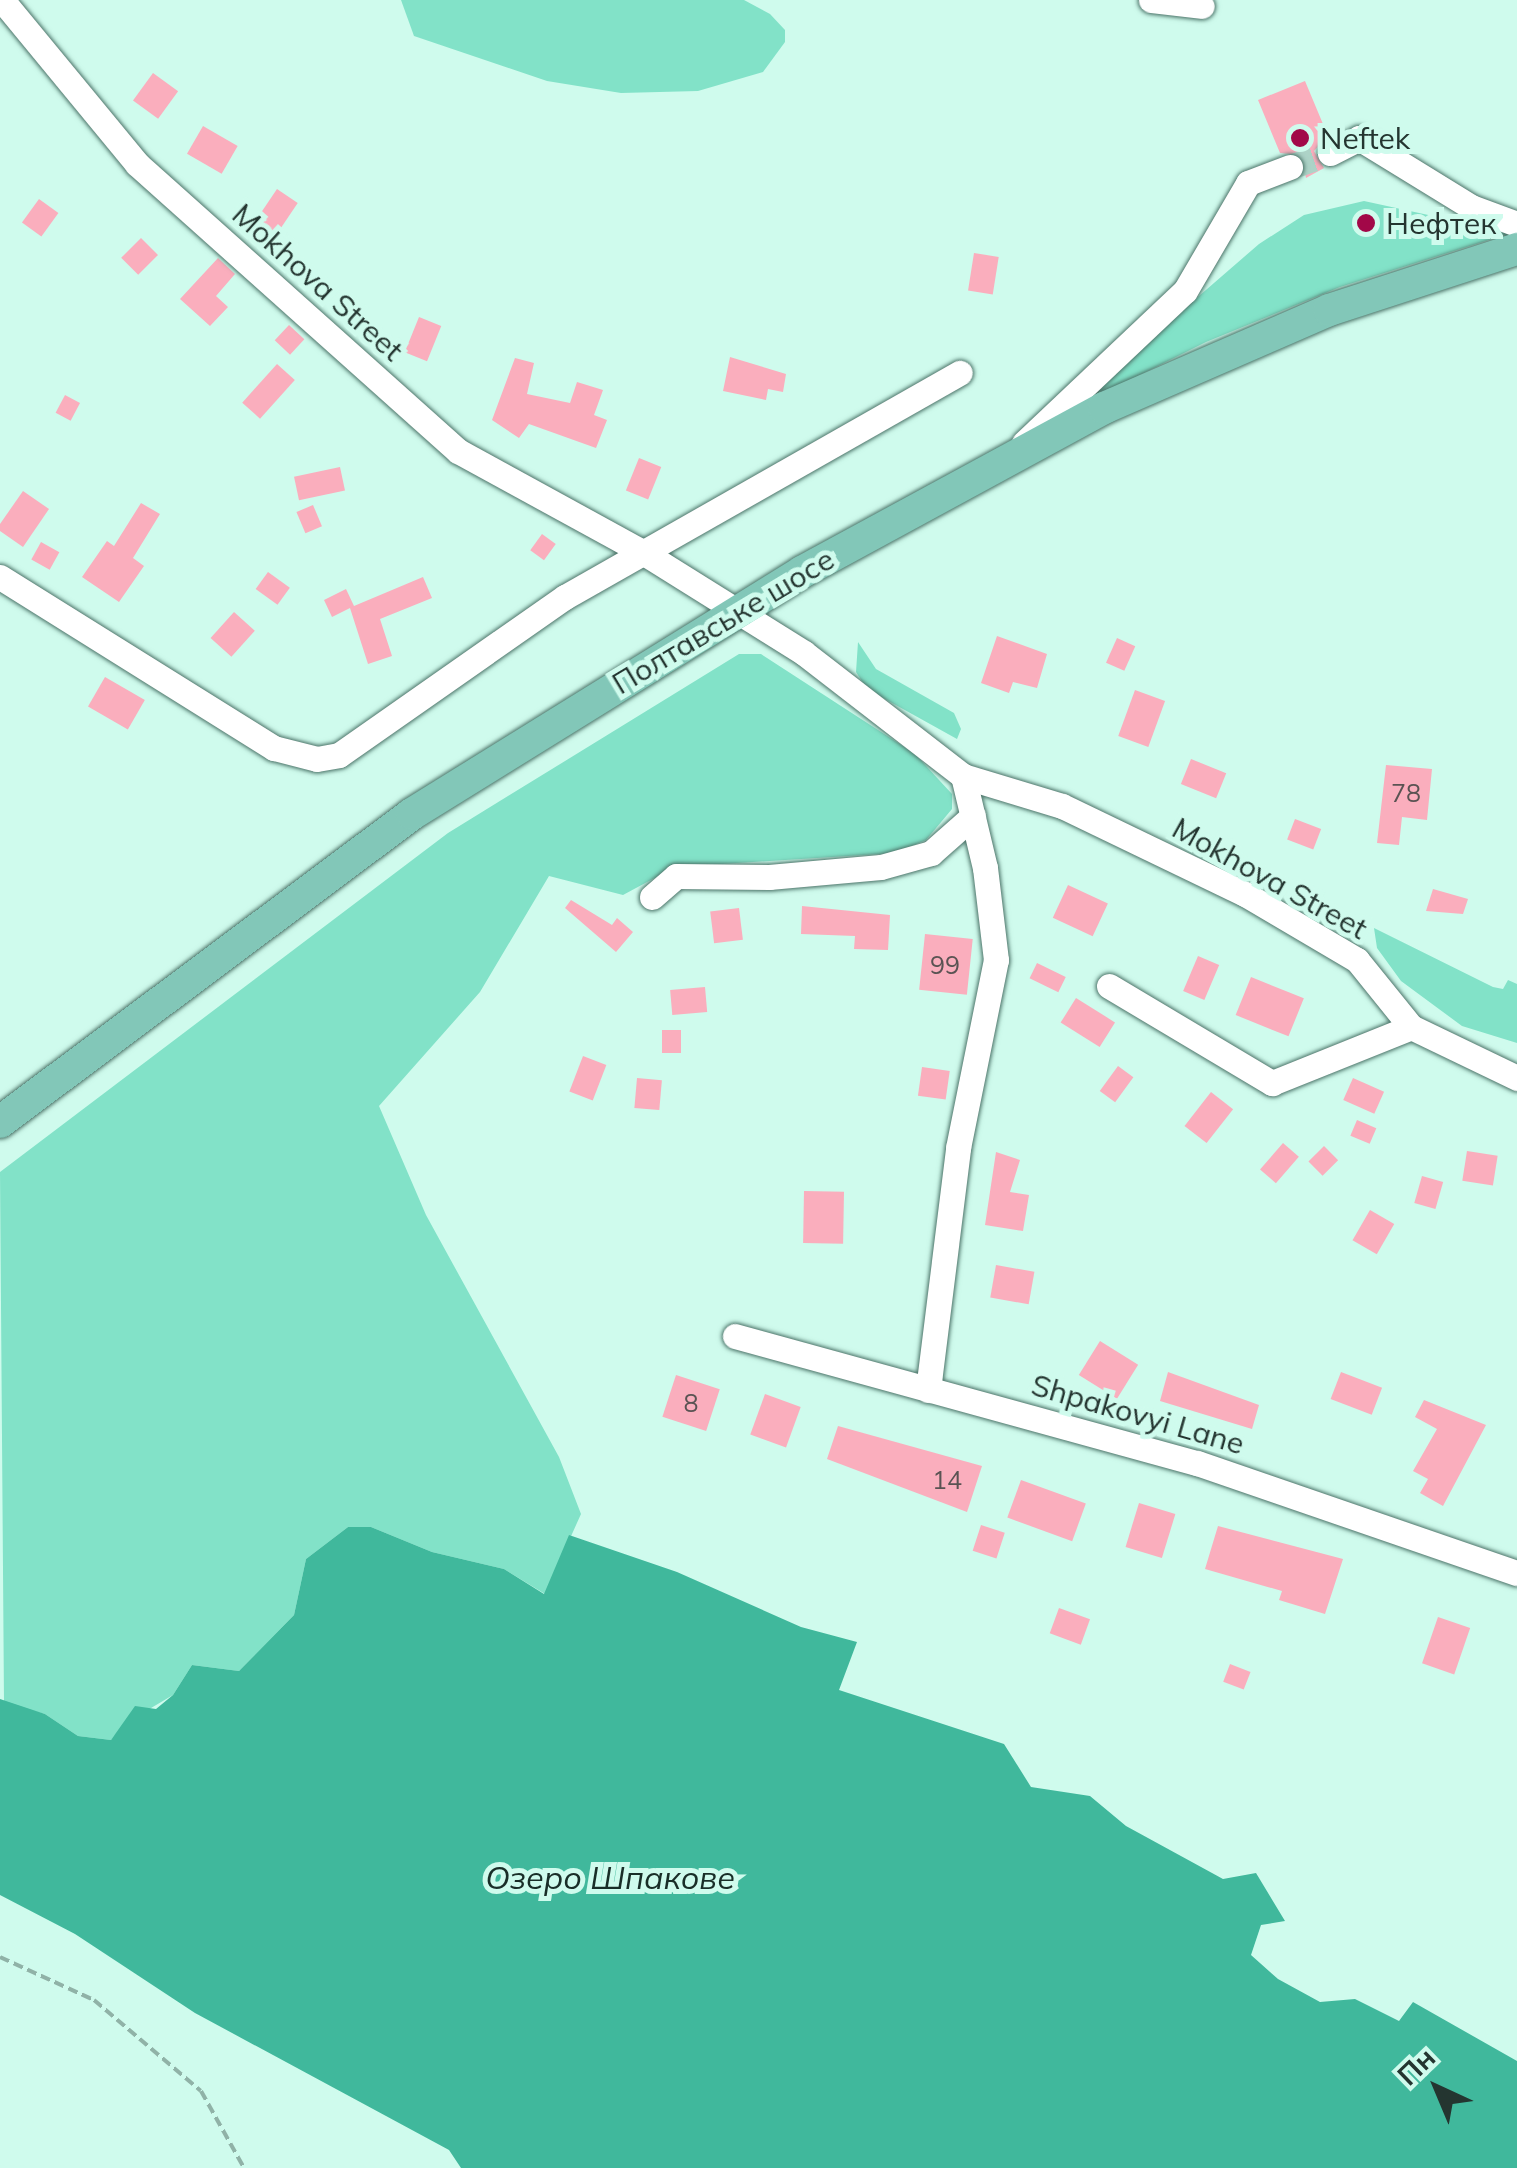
<!DOCTYPE html>
<meta charset="utf-8">
<style>
body{margin:0}
#map{position:relative;width:1517px;height:2168px;overflow:hidden;background:#cffbed;font-family:Mulish,sans-serif}
div>[style]{position:absolute}
.green>*{inset:0;background:#82e2c8}
.water>*{inset:0;background:#40b89c}
.building>*{inset:0;background:#faaebd;transform-origin:0 0}
.minor-tunnel>*{height:25px;margin-top:-12.5px;transform-origin:0;background:repeating-linear-gradient(90deg,#add3c7 0 25px,transparent 0 37px)}
.path>*{height:4px;margin-top:-2px;transform-origin:0;background:repeating-linear-gradient(90deg,#90b2a7 0 10px,transparent 0 15px)}
.roads{filter:drop-shadow(0 0 2px #4c7469) drop-shadow(0 0 2px #4c7469)}
.minor>*{height:25px;margin:-12.5px;padding:0 12.5px;transform-origin:12.5px;border-radius:12.5px;background:#fff}
.major>*{height:32px;margin:-16px;padding:0 16px;transform-origin:16px;border-radius:16px;background:#82c7b8}
.dots>*{width:28px;height:28px;translate:-50% -50%;box-sizing:border-box;border:5px solid #cffbed;border-radius:50%}
span{translate:-50% -50%;white-space:nowrap;text-align:center;line-height:1.15;-webkit-text-stroke:10px #cffbed;paint-order:stroke}
.number-label{font-size:25px;color:#5a5353}
.number-label span{-webkit-text-stroke-width:0}
.poi-label{font-size:30px;color:#243530}
.left{translate:0 -50%;text-align:left}
.street-label{font-size:30px;color:#243530}
.water-label{font-size:32px;color:#192e28;font-style:italic}
.north{position:absolute;left:1387px;top:2038px;width:100px;height:100px;-webkit-text-stroke:8px #cffbed;paint-order:stroke;rotate:316deg;font-size:28px;font-weight:700;line-height:40px;text-align:center;color:#243530}
.north::after{content:'';display:block;margin:auto;width:35px;height:45px;background:#243530;clip-path:polygon(50% 0,100% 100%,50% 72%,0 100%)}
</style>
<div id="map">
<div class="green">
<i style="clip-path:polygon(401px 0,744px 0,770px 14px,785px 30px,785px 42px,763px 72px,698px 91px,621px 93px,547px 81px,414px 36px)"></i>
<i style="clip-path:polygon(1364px 201px,1511px 233px,1340px 287px,1206px 342px,1064px 413px,1259px 244px,1304px 215px)"></i>
<i style="clip-path:polygon(858px 642px,876px 669px,954px 713px,961px 729px,957px 739px,867px 689px,856px 672px)"></i>
<i style="clip-path:polygon(739px 654px,761px 654px,915px 754px,952px 794px,952px 809px,926px 840px,895px 853px,675px 867px,623px 895px,549px 876px,480px 992px,379px 1106px,426px 1215px,559px 1457px,581px 1514px,545px 1594px,504px 1569px,432px 1552px,371px 1527px,348px 1527px,306px 1559px,294px 1615px,239px 1671px,192px 1665px,173px 1695px,124px 1724px,111px 1740px,78px 1736px,45px 1714px,4px 1703px,0 1172px,448px 833px)"></i>
<i style="clip-path:polygon(1374px 928px,1493px 987px,1503px 989px,1508px 980px,1517px 984px,1517px 1043px,1462px 1026px,1401px 981px,1377px 948px)"></i>
</div>
<div class="water">
<i style="clip-path:polygon(348px 1527px,371px 1527px,432px 1552px,504px 1569px,544px 1594px,569px 1535px,677px 1572px,801px 1627px,857px 1642px,839px 1690px,1004px 1744px,1031px 1787px,1090px 1796px,1126px 1826px,1223px 1879px,1256px 1873px,1285px 1921px,1261px 1925px,1251px 1955px,1278px 1979px,1320px 2002px,1355px 1999px,1399px 2021px,1413px 2002px,1517px 2061px,1517px 2168px,461px 2168px,449px 2150px,195px 2013px,75px 1934px,0 1895px,0 1699px,45px 1714px,78px 1736px,111px 1740px,135px 1706px,156px 1709px,173px 1695px,192px 1665px,239px 1671px,294px 1615px,306px 1559px)"></i>
</div>
<div class="building">
<i style="left:153px;top:73px;width:31px;height:34px;rotate:36deg"></i>
<i style="clip-path:polygon(1305px 81px,1328px 136px,1314px 151px,1324px 168px,1306px 178px,1301px 155px,1280px 153px,1258px 100px)"></i>
<i style="left:203px;top:126px;width:40px;height:32px;rotate:30deg"></i>
<i style="left:277px;top:189px;width:25px;height:41px;rotate:34deg"></i>
<i style="left:39px;top:199px;width:24px;height:29px;rotate:36deg"></i>
<i style="left:141px;top:238px;width:24px;height:28px;rotate:45deg"></i>
<i style="left:974px;top:253px;width:25px;height:38px;rotate:9deg"></i>
<i style="clip-path:polygon(218px 258px,235px 274px,216px 296px,228px 307px,210px 326px,180px 299px)"></i>
<i style="left:419px;top:317px;width:24px;height:38px;rotate:22deg"></i>
<i style="left:289px;top:325px;width:21px;height:21px;rotate:43deg"></i>
<i style="clip-path:polygon(730px 357px,786px 374px,783px 392px,768px 389px,766px 400px,723px 391px)"></i>
<i style="clip-path:polygon(515px 358px,534px 363px,527px 394px,570px 403px,577px 382px,603px 390px,594px 415px,607px 420px,596px 448px,529px 424px,519px 438px,492px 420px)"></i>
<i style="left:277px;top:364px;width:24px;height:52px;rotate:42deg"></i>
<i style="left:65px;top:395px;width:17px;height:20px;rotate:28deg"></i>
<i style="left:639px;top:458px;width:24px;height:35px;rotate:22deg"></i>
<i style="left:340px;top:467px;width:24px;height:47px;rotate:78deg"></i>
<i style="clip-path:polygon(23px 491px,49px 509px,23px 547px,0 531px,0 524px)"></i>
<i style="clip-path:polygon(141px 503px,160px 514px,133px 558px,144px 566px,119px 602px,82px 577px,107px 541px,114px 546px)"></i>
<i style="left:313px;top:505px;width:23px;height:18px;rotate:67deg"></i>
<i style="left:542px;top:534px;width:17px;height:20px;rotate:36deg"></i>
<i style="left:41px;top:542px;width:21px;height:20px;rotate:29deg"></i>
<i style="left:268px;top:572px;width:27px;height:21px;rotate:36deg"></i>
<i style="clip-path:polygon(423px 577px,432px 598px,380px 619px,392px 656px,368px 664px,350px 608px,332px 617px,324px 600px,346px 589px,354px 606px)"></i>
<i style="left:234px;top:612px;width:28px;height:35px;rotate:42deg"></i>
<i style="clip-path:polygon(997px 636px,1047px 654px,1037px 688px,1013px 682px,1009px 693px,981px 683px)"></i>
<i style="left:1117px;top:638px;width:20px;height:27px;rotate:24deg"></i>
<i style="left:105px;top:677px;width:46px;height:34px;rotate:30deg"></i>
<i style="left:1135px;top:690px;width:32px;height:49px;rotate:20deg"></i>
<i style="left:1191px;top:759px;width:38px;height:27px;rotate:22deg"></i>
<i style="clip-path:polygon(1386px 765px,1432px 769px,1427px 820px,1402px 817px,1399px 845px,1377px 843px)"></i>
<i style="left:1295px;top:819px;width:28px;height:22px;rotate:21deg"></i>
<i style="left:1068px;top:885px;width:44px;height:36px;rotate:25deg"></i>
<i style="clip-path:polygon(1433px 889px,1468px 899px,1463px 914px,1426px 911px)"></i>
<i style="clip-path:polygon(571px 900px,612px 925px,617px 918px,633px 932px,616px 952px,565px 908px)"></i>
<i style="clip-path:polygon(802px 906px,890px 915px,888px 950px,854px 949px,855px 936px,801px 934px)"></i>
<i style="left:739px;top:908px;width:32px;height:29px;rotate:83deg"></i>
<i style="left:925px;top:934px;width:48px;height:56px;rotate:6deg"></i>
<i style="left:1198px;top:956px;width:23px;height:38px;rotate:23deg"></i>
<i style="left:1037px;top:963px;width:32px;height:17px;rotate:26deg"></i>
<i style="left:1251px;top:977px;width:57px;height:41px;rotate:22deg"></i>
<i style="left:705px;top:987px;width:25px;height:35px;rotate:85deg"></i>
<i style="left:1076px;top:998px;width:46px;height:29px;rotate:32deg"></i>
<i style="left:662px;top:1030px;width:19px;height:23px"></i>
<i style="left:583px;top:1056px;width:25px;height:38px;rotate:21deg"></i>
<i style="left:1118px;top:1066px;width:19px;height:31px;rotate:36deg"></i>
<i style="left:922px;top:1067px;width:28px;height:29px;rotate:8deg"></i>
<i style="left:637px;top:1078px;width:25px;height:30px;rotate:5deg"></i>
<i style="left:1353px;top:1078px;width:34px;height:24px;rotate:24deg"></i>
<i style="left:1211px;top:1092px;width:28px;height:43px;rotate:38deg"></i>
<i style="left:1357px;top:1120px;width:21px;height:17px;rotate:23deg"></i>
<i style="left:1283px;top:1143px;width:21px;height:35px;rotate:41deg"></i>
<i style="left:1324px;top:1146px;width:20px;height:22px;rotate:45deg"></i>
<i style="left:1467px;top:1151px;width:31px;height:30px;rotate:9deg"></i>
<i style="clip-path:polygon(996px 1152px,1020px 1160px,1010px 1192px,1029px 1195px,1023px 1231px,985px 1225px)"></i>
<i style="left:1422px;top:1176px;width:22px;height:28px;rotate:16deg"></i>
<i style="left:804px;top:1191px;width:40px;height:52px;rotate:1deg"></i>
<i style="left:1370px;top:1210px;width:28px;height:35px;rotate:30deg"></i>
<i style="left:996px;top:1265px;width:39px;height:33px;rotate:10deg"></i>
<i style="left:1100px;top:1341px;width:45px;height:40px;rotate:32deg"></i>
<i style="clip-path:polygon(1168px 1372px,1259px 1405px,1252px 1429px,1160px 1401px)"></i>
<i style="left:1341px;top:1372px;width:44px;height:29px;rotate:21deg"></i>
<i style="left:676px;top:1375px;width:46px;height:44px;rotate:18deg"></i>
<i style="left:765px;top:1394px;width:38px;height:43px;rotate:20deg"></i>
<i style="clip-path:polygon(1424px 1400px,1486px 1425px,1443px 1506px,1420px 1493px,1428px 1479px,1413px 1471px,1437px 1429px,1415px 1417px)"></i>
<i style="clip-path:polygon(838px 1426px,982px 1466px,967px 1512px,827px 1459px)"></i>
<i style="left:1021px;top:1480px;width:69px;height:40px;rotate:20deg"></i>
<i style="left:1139px;top:1503px;width:38px;height:46px;rotate:17deg"></i>
<i style="left:981px;top:1525px;width:25px;height:27px;rotate:18deg"></i>
<i style="clip-path:polygon(1218px 1526px,1343px 1559px,1325px 1614px,1279px 1600px,1282px 1591px,1205px 1569px)"></i>
<i style="left:1059px;top:1608px;width:33px;height:27px;rotate:20deg"></i>
<i style="left:1438px;top:1617px;width:34px;height:49px;rotate:19deg"></i>
<i style="left:1230px;top:1664px;width:22px;height:19px;rotate:21deg"></i>
</div>
<div class="minor-tunnel">
<i style="left:1290px;top:167px;width:42px;rotate:-19.3deg"></i>
</div>
<div class="path">
<i style="left:0;top:1957px;width:103px;rotate:24.6deg"></i>
<i style="left:94px;top:2000px;width:140px;rotate:40.4deg"></i>
<i style="left:201px;top:2091px;width:88px;rotate:60.8deg"></i>
</div>
<div class="roads">
<div class="minor">
<i style="left:2px;top:0;width:212px;rotate:50.5deg"></i>
<i style="left:137px;top:164px;width:431px;rotate:41.8deg"></i>
<i style="left:458px;top:451px;width:209px;rotate:28.7deg"></i>
<i style="left:641px;top:551px;width:192px;rotate:32deg"></i>
<i style="left:804px;top:653px;width:201px;rotate:37.7deg"></i>
<i style="left:963px;top:776px;width:103px;rotate:16.9deg"></i>
<i style="left:1062px;top:806px;width:203px;rotate:25.7deg"></i>
<i style="left:1245px;top:894px;width:130px;rotate:30.5deg"></i>
<i style="left:1357px;top:960px;width:86px;rotate:51.1deg"></i>
<i style="left:1411px;top:1027px;width:118px;rotate:25.7deg"></i>
<i style="left:1151px;top:0;width:51px;rotate:6.7deg"></i>
<i style="left:1330px;top:153px;width:33px;rotate:-27deg"></i>
<i style="left:1359px;top:138px;width:132px;rotate:31.6deg"></i>
<i style="left:1471px;top:207px;width:49px;rotate:20.3deg"></i>
<i style="left:1024px;top:443px;width:221px;rotate:-43.4deg"></i>
<i style="left:1185px;top:291px;width:125px;rotate:-59.7deg"></i>
<i style="left:1248px;top:183px;width:45px;rotate:-20.9deg"></i>
<i style="left:0;top:577px;width:323px;rotate:32deg"></i>
<i style="left:274px;top:748px;width:44px;rotate:14.3deg"></i>
<i style="left:317px;top:759px;width:22px;rotate:-10deg"></i>
<i style="left:339px;top:755px;width:276px;rotate:-35deg"></i>
<i style="left:565px;top:597px;width:454px;rotate:-29.6deg"></i>
<i style="left:652px;top:897px;width:32px;rotate:-41deg"></i>
<i style="left:676px;top:876px;width:93px;rotate:0.6deg"></i>
<i style="left:769px;top:877px;width:112px;rotate:-5.1deg"></i>
<i style="left:881px;top:867px;width:52px;rotate:-15.6deg"></i>
<i style="left:931px;top:853px;width:56px;rotate:-41.4deg"></i>
<i style="left:1109px;top:986px;width:190px;rotate:30.8deg"></i>
<i style="left:1272px;top:1083px;width:150px;rotate:-21.9deg"></i>
<i style="left:735px;top:1336px;width:479px;rotate:15.4deg"></i>
<i style="left:1197px;top:1463px;width:338px;rotate:19deg"></i>
<i style="left:928px;top:1390px;width:244px;rotate:-82.9deg"></i>
<i style="left:958px;top:1148px;width:192px;rotate:-78.6deg"></i>
<i style="left:996px;top:960px;width:93px;rotate:-96.8deg"></i>
<i style="left:985px;top:868px;width:95px;rotate:-103.4deg"></i>
</div>
<div class="major">
<i style="left:0;top:1122px;width:514px;rotate:-36.78deg"></i>
<i style="left:412px;top:814px;width:459px;rotate:-31.8deg"></i>
<i style="left:802px;top:572px;width:344px;rotate:-28.5deg"></i>
<i style="left:1104px;top:408px;width:245px;rotate:-23.5deg"></i>
<i style="left:1329px;top:310px;width:198px;rotate:-18deg"></i>
</div>
</div>
<div class="dots">
<i style="left:1300px;top:138px;background:#a20848"></i>
<i style="left:1366px;top:223px;background:#a20848"></i>
</div>
<div class="number-label">
<span style="left:1406px;top:793px">78</span>
<span style="left:945px;top:965px">99</span>
<span style="left:691px;top:1403px">8</span>
<span style="left:947px;top:1480px">14</span>
</div>
<div class="poi-label">
<span class="left" style="left:1320px;top:138px">Neftek</span>
<span class="left" style="left:1386px;top:223px">Нефтек</span>
</div>
<div class="street-label">
<span style="left:318px;top:282px;rotate:42deg">Mokhova Street</span>
<span style="left:723px;top:621px;rotate:-31deg">Полтавське шосе</span>
<span style="left:1270px;top:878px;rotate:29deg">Mokhova Street</span>
<span style="left:1138px;top:1414px;rotate:16deg">Shpakovyi Lane</span>
</div>
<div class="water-label">
<span style="left:610px;top:1877px">Озеро Шпакове</span>
</div>
<div class="north">Пн</div>
</div>
